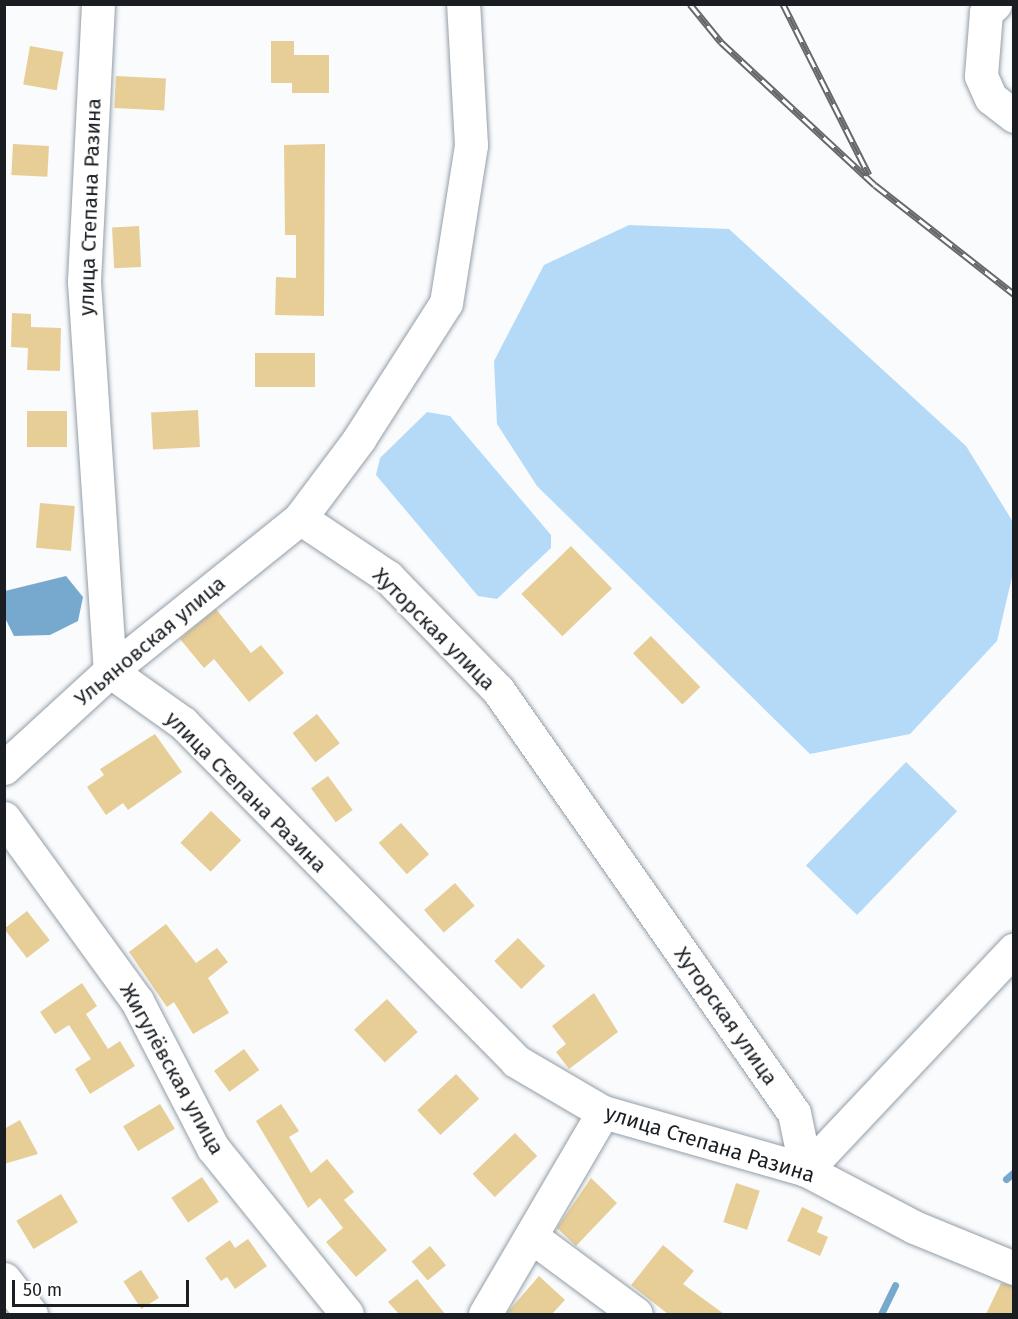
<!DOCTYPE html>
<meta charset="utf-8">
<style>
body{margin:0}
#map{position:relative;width:1018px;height:1319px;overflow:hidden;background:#f9fbfd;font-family:"Fira Sans",sans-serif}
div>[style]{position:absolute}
.green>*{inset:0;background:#b4daf8;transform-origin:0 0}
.water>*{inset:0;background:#77a8ce}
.stream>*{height:7px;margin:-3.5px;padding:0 3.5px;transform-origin:3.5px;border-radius:3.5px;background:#77a8ce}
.building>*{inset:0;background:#e7ce97;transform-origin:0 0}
.roads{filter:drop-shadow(0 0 2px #939ea7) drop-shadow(0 0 2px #939ea7)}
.minor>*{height:33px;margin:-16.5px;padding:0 16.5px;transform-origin:16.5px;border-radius:16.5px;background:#fff}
.rail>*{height:7px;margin-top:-3.5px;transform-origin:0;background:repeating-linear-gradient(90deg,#fff 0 14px,#66696c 0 28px);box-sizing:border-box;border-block:2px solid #66696c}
span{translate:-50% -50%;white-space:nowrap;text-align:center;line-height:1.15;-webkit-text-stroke:5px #fff;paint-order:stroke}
.street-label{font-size:21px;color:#1a1e22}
.frame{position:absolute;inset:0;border:6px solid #1a1e22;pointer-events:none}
.scale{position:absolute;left:12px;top:1280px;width:177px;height:27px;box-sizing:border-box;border:3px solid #1a1e22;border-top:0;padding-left:8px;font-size:18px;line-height:21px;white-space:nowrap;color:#1a1e22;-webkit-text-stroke:4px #fff;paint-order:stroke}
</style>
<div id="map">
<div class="green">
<i style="clip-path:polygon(629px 225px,729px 229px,966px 446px,1013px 522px,1013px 573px,997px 641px,910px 734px,810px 754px,537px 486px,497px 424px,494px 361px,544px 265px)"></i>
<i style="clip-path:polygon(427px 412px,450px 416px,551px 535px,551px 548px,497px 599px,478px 596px,376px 475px,380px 458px)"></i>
<i style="left:906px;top:762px;width:71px;height:144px;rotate:44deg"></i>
</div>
<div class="water">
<i style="clip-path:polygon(66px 576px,83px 597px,78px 621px,50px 635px,14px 636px,5px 618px,5px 591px)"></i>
</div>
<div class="stream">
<i style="left:1006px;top:1179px;width:11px;rotate:-41deg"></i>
<i style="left:881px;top:1314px;width:32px;rotate:-64deg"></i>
</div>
<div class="building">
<i style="clip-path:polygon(271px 41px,294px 41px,294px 55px,329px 55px,329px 93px,292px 93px,292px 83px,271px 83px)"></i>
<i style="left:30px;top:46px;width:34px;height:39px;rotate:10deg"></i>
<i style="left:116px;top:76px;width:50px;height:32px;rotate:3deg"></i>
<i style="left:13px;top:144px;width:36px;height:31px;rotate:3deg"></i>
<i style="clip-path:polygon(325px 144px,324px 316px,275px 315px,276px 277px,296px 278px,296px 235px,285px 235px,284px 145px)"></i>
<i style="left:139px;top:226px;width:41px;height:27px;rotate:87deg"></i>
<i style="clip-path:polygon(12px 313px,31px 314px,31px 327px,61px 328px,60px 371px,27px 370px,28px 348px,11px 347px)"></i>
<i style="left:255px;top:353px;width:60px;height:34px"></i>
<i style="left:198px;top:410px;width:37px;height:47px;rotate:87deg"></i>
<i style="left:27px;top:411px;width:40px;height:36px"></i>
<i style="left:40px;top:503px;width:35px;height:45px;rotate:5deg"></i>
<i style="left:571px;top:546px;width:59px;height:69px;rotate:46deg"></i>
<i style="clip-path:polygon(216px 609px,251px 653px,261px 645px,284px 673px,249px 702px,214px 659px,204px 668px,180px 639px)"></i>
<i style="left:651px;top:636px;width:71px;height:25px;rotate:46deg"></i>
<i style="left:317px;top:714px;width:37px;height:31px;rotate:52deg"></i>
<i style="clip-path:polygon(155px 734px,182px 772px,128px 810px,123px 803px,106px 815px,87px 787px,104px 775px,100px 769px)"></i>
<i style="left:328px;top:776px;width:42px;height:21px;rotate:54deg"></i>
<i style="left:211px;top:811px;width:42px;height:44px;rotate:44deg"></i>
<i style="left:401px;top:823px;width:42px;height:30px;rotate:48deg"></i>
<i style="left:455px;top:883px;width:30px;height:41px;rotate:49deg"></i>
<i style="left:27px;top:911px;width:37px;height:29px;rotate:52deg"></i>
<i style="clip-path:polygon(166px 924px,196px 963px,217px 948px,228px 962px,208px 978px,229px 1013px,193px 1034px,174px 1002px,167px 1007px,129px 952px)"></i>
<i style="left:518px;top:938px;width:39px;height:33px;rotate:46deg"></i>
<i style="clip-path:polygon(82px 983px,97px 1006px,86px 1014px,108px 1049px,120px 1041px,135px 1066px,90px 1094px,75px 1069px,91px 1059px,69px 1025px,55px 1034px,40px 1012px)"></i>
<i style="clip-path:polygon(594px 993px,618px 1032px,569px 1069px,556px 1052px,566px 1044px,552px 1026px)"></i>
<i style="left:387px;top:999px;width:45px;height:45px;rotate:47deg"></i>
<i style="left:244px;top:1049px;width:26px;height:37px;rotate:54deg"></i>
<i style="left:456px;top:1074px;width:34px;height:53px;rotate:47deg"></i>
<i style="left:160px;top:1104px;width:29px;height:43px;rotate:59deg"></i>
<i style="clip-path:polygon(281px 1104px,299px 1131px,289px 1137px,311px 1173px,327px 1159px,354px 1192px,344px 1200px,387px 1250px,356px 1277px,326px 1242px,343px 1228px,320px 1198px,308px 1208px,256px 1121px)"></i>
<i style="clip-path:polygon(20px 1120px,38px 1154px,4px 1164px,4px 1129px)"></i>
<i style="left:515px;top:1133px;width:32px;height:59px;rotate:46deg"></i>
<i style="left:202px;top:1177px;width:30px;height:37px;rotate:56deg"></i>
<i style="clip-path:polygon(591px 1178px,617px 1203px,576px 1246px,557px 1228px)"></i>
<i style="left:736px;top:1183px;width:25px;height:41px;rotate:18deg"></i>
<i style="left:61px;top:1194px;width:33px;height:52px;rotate:59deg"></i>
<i style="clip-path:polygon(802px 1207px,823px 1217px,817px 1232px,828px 1237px,820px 1256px,787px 1241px)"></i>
<i style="clip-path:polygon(248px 1239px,267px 1266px,235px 1289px,227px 1277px,221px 1281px,205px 1258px,230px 1240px,235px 1248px)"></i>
<i style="clip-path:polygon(663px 1245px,694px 1271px,683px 1284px,724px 1314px,668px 1314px,631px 1285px)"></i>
<i style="left:430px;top:1246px;width:25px;height:24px;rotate:50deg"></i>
<i style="left:141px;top:1270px;width:33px;height:21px;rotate:57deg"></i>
<i style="clip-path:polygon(539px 1276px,565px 1300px,552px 1314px,506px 1314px)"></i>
<i style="clip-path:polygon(417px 1279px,445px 1314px,399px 1314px,388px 1302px)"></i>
<i style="clip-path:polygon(1001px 1283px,1014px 1286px,1014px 1314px,986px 1314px)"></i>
</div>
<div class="roads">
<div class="minor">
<i style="left:98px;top:4px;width:278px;rotate:92.9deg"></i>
<i style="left:84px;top:282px;width:390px;rotate:86.2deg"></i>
<i style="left:995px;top:4px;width:12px;rotate:138deg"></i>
<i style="left:986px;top:12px;width:64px;rotate:94.5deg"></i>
<i style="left:981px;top:76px;width:24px;rotate:66deg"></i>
<i style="left:991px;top:98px;width:29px;rotate:38deg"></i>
<i style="left:300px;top:518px;width:106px;rotate:33.8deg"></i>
<i style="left:388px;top:577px;width:158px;rotate:45.8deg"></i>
<i style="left:498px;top:690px;width:516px;rotate:55.02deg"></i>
<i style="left:794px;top:1113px;width:58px;rotate:78.1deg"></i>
<i style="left:110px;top:671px;width:90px;rotate:35.5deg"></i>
<i style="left:183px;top:723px;width:474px;rotate:45.4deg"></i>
<i style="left:516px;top:1061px;width:101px;rotate:30.4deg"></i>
<i style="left:603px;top:1112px;width:211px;rotate:15.9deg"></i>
<i style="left:806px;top:1170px;width:122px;rotate:27.8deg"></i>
<i style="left:914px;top:1227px;width:108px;rotate:22.3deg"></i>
<i style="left:4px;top:768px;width:144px;rotate:-42.5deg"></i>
<i style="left:110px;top:671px;width:244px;rotate:-38.8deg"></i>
<i style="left:300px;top:518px;width:99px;rotate:-53.2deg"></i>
<i style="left:359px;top:439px;width:161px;rotate:-57.4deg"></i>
<i style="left:446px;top:303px;width:160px;rotate:-81deg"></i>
<i style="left:471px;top:145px;width:141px;rotate:-93.2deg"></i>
<i style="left:4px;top:818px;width:226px;rotate:54deg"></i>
<i style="left:137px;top:1001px;width:165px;rotate:62.7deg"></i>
<i style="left:213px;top:1148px;width:213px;rotate:51.1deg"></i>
<i style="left:806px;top:1170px;width:303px;rotate:-46.7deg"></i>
<i style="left:532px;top:1237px;width:129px;rotate:36.5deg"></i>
<i style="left:4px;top:1279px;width:44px;rotate:52.4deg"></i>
<i style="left:485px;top:1314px;width:234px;rotate:-59.7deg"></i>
</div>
</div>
<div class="rail">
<i style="left:690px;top:4px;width:49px;rotate:50.8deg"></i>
<i style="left:721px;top:42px;width:210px;rotate:42.9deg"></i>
<i style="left:875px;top:185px;width:177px;rotate:38.1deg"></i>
<i style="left:783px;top:4px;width:191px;rotate:63.3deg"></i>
</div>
<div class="street-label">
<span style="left:90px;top:207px;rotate:-88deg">улица Степана Разина</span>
<span style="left:434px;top:629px;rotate:45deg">Хуторская улица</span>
<span style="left:150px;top:641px;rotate:-40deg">Ульяновская улица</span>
<span style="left:246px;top:792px;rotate:45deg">улица Степана Разина</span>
<span style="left:726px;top:1016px;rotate:55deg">Хуторская улица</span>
<span style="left:172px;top:1069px;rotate:61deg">Жигулёвская улица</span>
<span style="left:710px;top:1144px;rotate:17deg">улица Степана Разина</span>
</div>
<div class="frame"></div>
<div class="scale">50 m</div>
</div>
